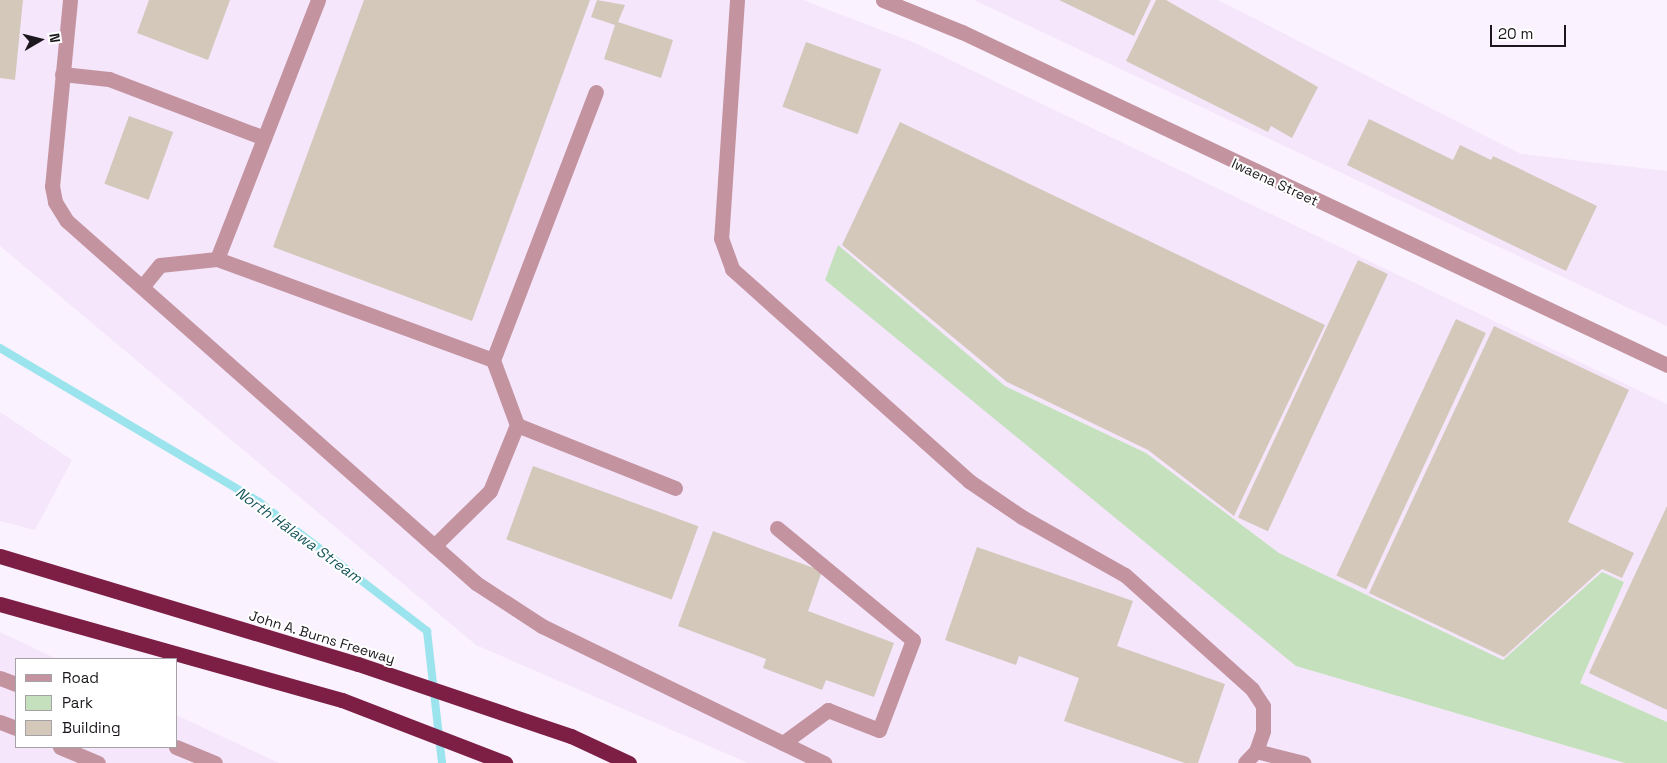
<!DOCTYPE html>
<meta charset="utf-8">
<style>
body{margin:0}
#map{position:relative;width:1667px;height:763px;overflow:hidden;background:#faf2fe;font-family:"Space Grotesk",sans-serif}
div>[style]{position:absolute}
.built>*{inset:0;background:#f5e6fc}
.green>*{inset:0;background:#c4e0bc}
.stream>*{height:8px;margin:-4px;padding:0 4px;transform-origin:4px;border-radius:4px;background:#9ce4ed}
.building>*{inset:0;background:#d4c8ba;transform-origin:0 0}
.minor>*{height:15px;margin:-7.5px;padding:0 7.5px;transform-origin:7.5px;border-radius:7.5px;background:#c394a0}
.highway>*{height:15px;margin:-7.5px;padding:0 7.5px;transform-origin:7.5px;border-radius:7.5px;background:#7d1e44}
span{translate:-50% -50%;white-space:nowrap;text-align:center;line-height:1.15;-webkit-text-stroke:4px #fff;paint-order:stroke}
.street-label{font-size:14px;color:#1b171c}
.water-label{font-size:15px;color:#17555b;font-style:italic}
.legend{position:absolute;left:15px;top:658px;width:162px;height:90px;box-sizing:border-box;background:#fff;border:1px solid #a4a2a4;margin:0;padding:6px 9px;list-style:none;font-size:15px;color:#1b171c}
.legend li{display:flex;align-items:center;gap:10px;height:25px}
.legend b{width:25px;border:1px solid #a4a2a4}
.north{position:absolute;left:15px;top:15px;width:50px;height:50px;-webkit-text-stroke:4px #fff;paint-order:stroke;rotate:82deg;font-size:14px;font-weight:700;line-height:20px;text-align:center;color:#1b171c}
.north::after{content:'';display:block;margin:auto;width:18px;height:22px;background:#1b171c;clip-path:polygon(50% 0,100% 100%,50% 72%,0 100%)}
.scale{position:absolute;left:1490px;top:25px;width:76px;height:22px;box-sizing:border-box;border:2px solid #1b171c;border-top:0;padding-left:6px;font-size:15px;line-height:18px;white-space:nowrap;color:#1b171c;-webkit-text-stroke:4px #fff;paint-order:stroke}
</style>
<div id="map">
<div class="built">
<i style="clip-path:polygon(0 0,803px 0,915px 43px,1667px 404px,1667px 722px,1580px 683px,1624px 582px,1602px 573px,1503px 660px,1279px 553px,1146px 453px,1005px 386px,838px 246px,1296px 666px,1625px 763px,748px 763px,476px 645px,0 246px)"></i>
<i style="clip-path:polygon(974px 0,1218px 0,1521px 154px,1667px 171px,1667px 326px)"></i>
<i style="clip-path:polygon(0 412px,72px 460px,35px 530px,0 521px)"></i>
<i style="clip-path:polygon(0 632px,57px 659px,16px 659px,16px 747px,176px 747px,176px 715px,279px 763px,0 763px)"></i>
</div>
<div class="green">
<i style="clip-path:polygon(838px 245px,1005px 386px,1146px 453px,1279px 553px,1503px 660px,1602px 572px,1624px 582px,1580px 683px,1667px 722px,1667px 763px,1625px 763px,1296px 666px,825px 280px)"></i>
</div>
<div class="stream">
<i style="left:0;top:348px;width:301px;rotate:30.7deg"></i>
<i style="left:259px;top:502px;width:212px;rotate:37.5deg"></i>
<i style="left:427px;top:631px;width:133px;rotate:83.5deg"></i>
</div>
<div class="building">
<i style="clip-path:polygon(0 0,23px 0,15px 80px,0 78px)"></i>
<i style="clip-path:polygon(149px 0,230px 0,208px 60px,137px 33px)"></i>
<i style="clip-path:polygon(364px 0,590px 0,472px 321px,273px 247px)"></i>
<i style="clip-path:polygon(597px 0,625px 5px,618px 22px,673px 40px,661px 78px,604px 59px,615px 25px,591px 17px)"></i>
<i style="clip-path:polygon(1059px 0,1151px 0,1134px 36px)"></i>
<i style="clip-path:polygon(1156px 0,1166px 0,1318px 87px,1292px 138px,1271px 126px,1268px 132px,1126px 61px)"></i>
<i style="left:806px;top:42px;width:80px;height:69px;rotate:20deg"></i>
<i style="left:129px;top:116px;width:47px;height:72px;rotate:20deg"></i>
<i style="clip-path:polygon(1369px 119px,1453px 160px,1460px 145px,1491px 160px,1493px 156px,1597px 206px,1566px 271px,1347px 165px)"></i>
<i style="clip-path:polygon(900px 122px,1325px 325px,1234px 516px,1148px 450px,1007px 382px,842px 245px)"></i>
<i style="left:1358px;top:260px;width:33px;height:284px;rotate:25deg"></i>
<i style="left:1456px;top:319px;width:33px;height:283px;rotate:25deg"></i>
<i style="clip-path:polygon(1494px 326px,1629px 390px,1568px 522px,1634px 553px,1622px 578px,1602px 569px,1504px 657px,1369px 593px)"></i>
<i style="left:533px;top:466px;width:176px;height:78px;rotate:20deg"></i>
<i style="clip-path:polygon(1667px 506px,1667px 710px,1589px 673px)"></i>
<i style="clip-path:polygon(713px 531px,822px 571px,808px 611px,894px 643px,874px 697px,826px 680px,822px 690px,763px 668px,766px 659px,678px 626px)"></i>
<i style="clip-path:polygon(977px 547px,1133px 601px,1117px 646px,1225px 684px,1198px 763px,1185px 763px,1064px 721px,1079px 678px,1019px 656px,1016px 665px,945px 640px)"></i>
</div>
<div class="minor">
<i style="left:70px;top:0;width:187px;rotate:95.5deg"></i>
<i style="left:52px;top:186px;width:16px;rotate:79deg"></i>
<i style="left:55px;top:202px;width:22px;rotate:58deg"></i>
<i style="left:67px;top:221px;width:546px;rotate:41.51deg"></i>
<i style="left:476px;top:583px;width:79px;rotate:33.1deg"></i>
<i style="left:542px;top:626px;width:314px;rotate:25.9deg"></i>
<i style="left:737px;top:0;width:239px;rotate:93.8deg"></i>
<i style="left:721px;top:238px;width:33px;rotate:70deg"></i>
<i style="left:732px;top:269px;width:318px;rotate:41.8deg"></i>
<i style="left:969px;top:481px;width:64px;rotate:34.2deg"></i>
<i style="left:1022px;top:517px;width:118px;rotate:29.4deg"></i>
<i style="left:1125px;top:575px;width:171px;rotate:41.9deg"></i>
<i style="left:1252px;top:689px;width:20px;rotate:57deg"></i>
<i style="left:1263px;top:706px;width:25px;rotate:90deg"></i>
<i style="left:1263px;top:731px;width:21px;rotate:109deg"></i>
<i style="left:1256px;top:751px;width:16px;rotate:133deg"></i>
<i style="left:883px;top:0;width:85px;rotate:22.1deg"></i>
<i style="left:962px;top:32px;width:780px;rotate:25.28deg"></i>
<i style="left:62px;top:74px;width:47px;rotate:6.1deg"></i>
<i style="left:109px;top:79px;width:166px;rotate:20.8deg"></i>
<i style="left:217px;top:259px;width:278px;rotate:-68.7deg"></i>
<i style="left:142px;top:287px;width:28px;rotate:-51deg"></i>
<i style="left:160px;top:265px;width:57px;rotate:-6deg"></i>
<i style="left:217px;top:259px;width:294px;rotate:20.1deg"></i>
<i style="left:493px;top:360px;width:69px;rotate:69.7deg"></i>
<i style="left:517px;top:425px;width:170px;rotate:21.7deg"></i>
<i style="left:493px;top:360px;width:287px;rotate:-69deg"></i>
<i style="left:777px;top:528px;width:176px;rotate:39.5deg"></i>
<i style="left:913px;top:640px;width:96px;rotate:110.7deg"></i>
<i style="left:879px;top:730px;width:55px;rotate:-158.6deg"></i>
<i style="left:828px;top:710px;width:56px;rotate:143.7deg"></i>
<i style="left:434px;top:546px;width:78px;rotate:-44.5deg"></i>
<i style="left:490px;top:491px;width:71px;rotate:-67.8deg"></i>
<i style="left:0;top:678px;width:17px;rotate:21deg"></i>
<i style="left:0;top:722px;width:17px;rotate:21deg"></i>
<i style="left:60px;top:747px;width:41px;rotate:22.8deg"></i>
<i style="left:176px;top:747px;width:42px;rotate:22.3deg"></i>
<i style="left:1256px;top:751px;width:49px;rotate:14.3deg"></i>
</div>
<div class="highway">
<i style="left:0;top:556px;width:374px;rotate:16.8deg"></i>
<i style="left:358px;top:664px;width:225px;rotate:18.7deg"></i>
<i style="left:571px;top:736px;width:64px;rotate:25deg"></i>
<i style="left:0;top:604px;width:355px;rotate:15.7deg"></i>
<i style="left:342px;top:700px;width:175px;rotate:21.1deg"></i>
</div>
<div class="street-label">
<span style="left:1275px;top:182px;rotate:25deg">Iwaena Street</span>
<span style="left:322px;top:637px;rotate:17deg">John A. Burns Freeway</span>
</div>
<div class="water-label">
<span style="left:299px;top:535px;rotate:36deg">North Hālawa Stream</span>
</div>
<ul class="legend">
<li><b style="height:6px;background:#c394a0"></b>Road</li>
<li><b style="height:14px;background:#c4e0bc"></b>Park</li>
<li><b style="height:14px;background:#d4c8ba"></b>Building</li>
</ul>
<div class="north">N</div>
<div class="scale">20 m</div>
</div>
